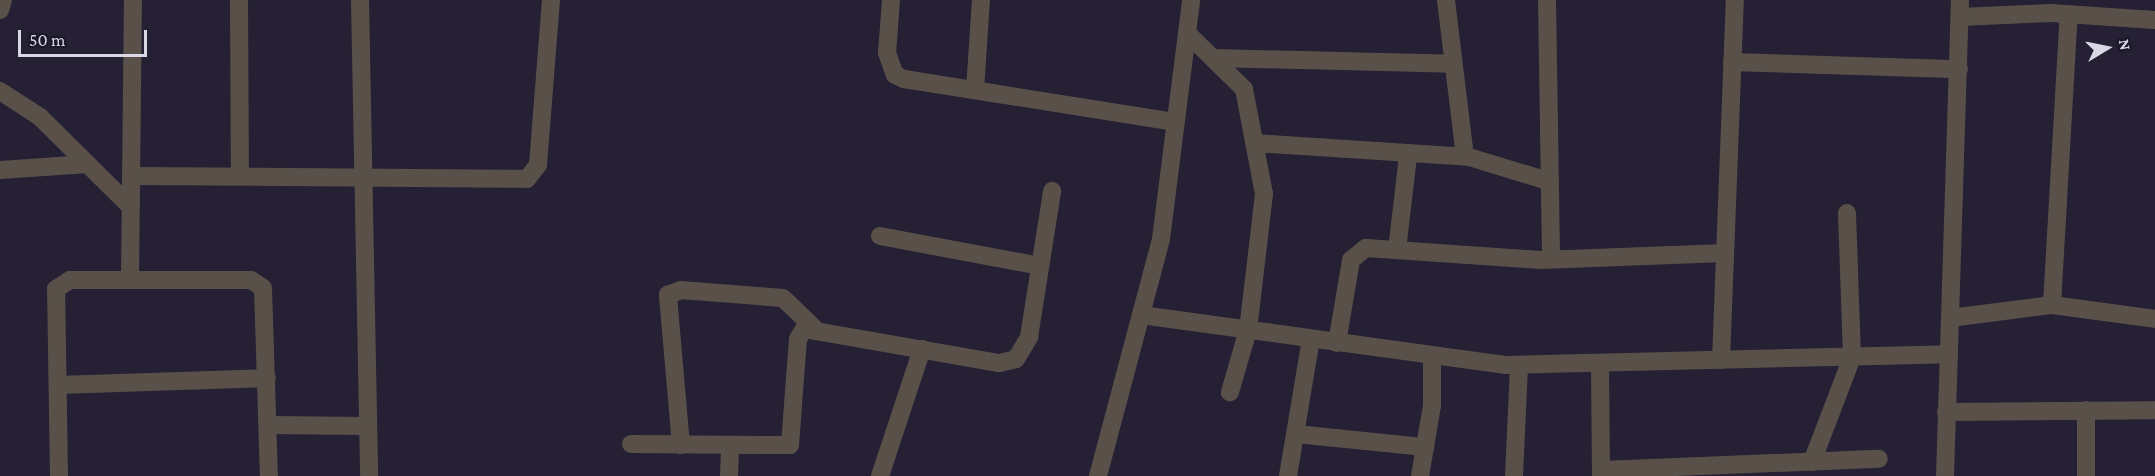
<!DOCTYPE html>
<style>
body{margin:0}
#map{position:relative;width:2155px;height:476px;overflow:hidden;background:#252034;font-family:"Crimson Pro",serif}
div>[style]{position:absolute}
.street>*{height:18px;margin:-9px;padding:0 9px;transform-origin:9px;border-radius:9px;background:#595149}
span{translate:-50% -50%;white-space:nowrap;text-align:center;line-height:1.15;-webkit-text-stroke:5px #1c172a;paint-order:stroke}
.north{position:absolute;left:2077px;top:18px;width:60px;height:60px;-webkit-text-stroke:4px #1c172a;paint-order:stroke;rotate:80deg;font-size:16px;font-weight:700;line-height:24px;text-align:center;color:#dbd8e6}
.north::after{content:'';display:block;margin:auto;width:21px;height:27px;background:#dbd8e6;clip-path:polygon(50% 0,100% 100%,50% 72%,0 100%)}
.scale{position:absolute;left:18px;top:30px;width:129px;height:27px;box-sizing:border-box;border:3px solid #dbd8e6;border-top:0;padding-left:8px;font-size:18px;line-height:21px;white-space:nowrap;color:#dbd8e6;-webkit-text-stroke:4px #1c172a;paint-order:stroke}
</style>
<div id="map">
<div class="street">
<i style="left:239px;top:0;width:175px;rotate:89.7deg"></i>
<i style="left:360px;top:0;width:476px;rotate:88.9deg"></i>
<i style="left:891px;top:0;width:53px;rotate:94.3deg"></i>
<i style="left:887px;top:53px;width:23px;rotate:70deg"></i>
<i style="left:895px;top:75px;width:10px;rotate:24deg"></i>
<i style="left:904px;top:79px;width:275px;rotate:9deg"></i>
<i style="left:1446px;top:0;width:157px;rotate:83.1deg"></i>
<i style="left:1547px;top:0;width:259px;rotate:89.1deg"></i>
<i style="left:0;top:10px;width:10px;rotate:-73deg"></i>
<i style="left:1960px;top:17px;width:91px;rotate:-2.5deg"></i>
<i style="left:2051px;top:13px;width:104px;rotate:3.9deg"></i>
<i style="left:1187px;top:33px;width:80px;rotate:44.5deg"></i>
<i style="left:1244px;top:89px;width:107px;rotate:79.2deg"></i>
<i style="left:1264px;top:194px;width:137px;rotate:96.7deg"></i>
<i style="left:1248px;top:330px;width:65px;rotate:106.2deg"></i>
<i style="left:1214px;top:58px;width:239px;rotate:1.4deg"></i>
<i style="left:1732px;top:62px;width:227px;rotate:1.8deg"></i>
<i style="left:975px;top:90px;width:90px;rotate:-86.2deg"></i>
<i style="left:0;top:91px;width:48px;rotate:33deg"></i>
<i style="left:40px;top:117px;width:128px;rotate:44.7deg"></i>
<i style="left:1254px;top:143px;width:215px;rotate:3.7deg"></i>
<i style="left:1469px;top:157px;width:83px;rotate:16.9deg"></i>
<i style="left:0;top:170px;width:88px;rotate:-3.9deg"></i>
<i style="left:131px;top:176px;width:396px;rotate:0.4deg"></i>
<i style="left:527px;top:179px;width:18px;rotate:-52deg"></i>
<i style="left:538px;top:165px;width:166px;rotate:-85.5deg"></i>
<i style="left:880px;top:236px;width:163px;rotate:10.6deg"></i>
<i style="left:1397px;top:250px;width:95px;rotate:-83.3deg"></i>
<i style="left:130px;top:280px;width:280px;rotate:-89.4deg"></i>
<i style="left:2052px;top:305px;width:291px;rotate:-86.7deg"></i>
<i style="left:1141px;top:315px;width:367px;rotate:7.8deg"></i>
<i style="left:1505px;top:365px;width:444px;rotate:-1.4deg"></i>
<i style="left:1950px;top:318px;width:103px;rotate:-7.3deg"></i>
<i style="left:2052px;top:305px;width:104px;rotate:7.7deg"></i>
<i style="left:1337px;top:343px;width:84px;rotate:-80.4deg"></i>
<i style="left:1351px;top:260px;width:19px;rotate:-39deg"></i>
<i style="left:1366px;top:248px;width:175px;rotate:3.9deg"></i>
<i style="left:1541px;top:260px;width:184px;rotate:-2.2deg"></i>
<i style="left:1721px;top:360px;width:360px;rotate:-87.8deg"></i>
<i style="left:1600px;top:363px;width:113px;rotate:89.5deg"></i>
<i style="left:58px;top:385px;width:209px;rotate:-1.9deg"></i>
<i style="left:1946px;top:412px;width:209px;rotate:-0.5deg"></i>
<i style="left:268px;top:425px;width:100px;rotate:0.6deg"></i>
<i style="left:1296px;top:434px;width:130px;rotate:5.8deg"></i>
<i style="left:631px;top:444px;width:159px;rotate:0.4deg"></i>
<i style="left:790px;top:445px;width:106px;rotate:-85.7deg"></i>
<i style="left:798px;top:339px;width:12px;rotate:-59deg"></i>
<i style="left:804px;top:329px;width:198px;rotate:9.9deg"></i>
<i style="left:999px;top:363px;width:17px;rotate:-13deg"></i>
<i style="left:1016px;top:359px;width:26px;rotate:-59deg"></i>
<i style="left:1029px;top:337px;width:148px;rotate:-81deg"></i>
<i style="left:681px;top:445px;width:151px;rotate:-95deg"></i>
<i style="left:668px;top:295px;width:14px;rotate:-21deg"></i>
<i style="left:681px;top:290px;width:102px;rotate:4.5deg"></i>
<i style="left:783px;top:298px;width:45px;rotate:44.1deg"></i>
<i style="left:1812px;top:462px;width:112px;rotate:-69.1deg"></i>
<i style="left:1852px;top:357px;width:144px;rotate:-92deg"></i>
<i style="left:1601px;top:470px;width:278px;rotate:-2.3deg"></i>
<i style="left:59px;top:476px;width:187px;rotate:-90.9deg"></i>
<i style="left:56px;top:289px;width:17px;rotate:-33deg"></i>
<i style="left:70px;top:280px;width:181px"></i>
<i style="left:251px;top:280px;width:14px;rotate:34deg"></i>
<i style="left:263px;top:288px;width:188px;rotate:88.2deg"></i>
<i style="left:729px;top:476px;width:29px;rotate:-88deg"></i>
<i style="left:880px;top:476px;width:134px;rotate:-71.7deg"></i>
<i style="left:1098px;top:476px;width:245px;rotate:-75.1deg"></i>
<i style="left:1161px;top:239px;width:241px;rotate:-82.8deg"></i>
<i style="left:1288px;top:476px;width:139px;rotate:-80.5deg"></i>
<i style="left:1420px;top:476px;width:71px;rotate:-80.3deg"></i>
<i style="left:1432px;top:406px;width:51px;rotate:-90deg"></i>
<i style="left:1514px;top:476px;width:111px;rotate:-87.4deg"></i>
<i style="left:1945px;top:476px;width:476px;rotate:-88.2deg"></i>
<i style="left:2086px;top:476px;width:66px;rotate:-90deg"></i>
</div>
<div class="north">N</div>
<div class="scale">50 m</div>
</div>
